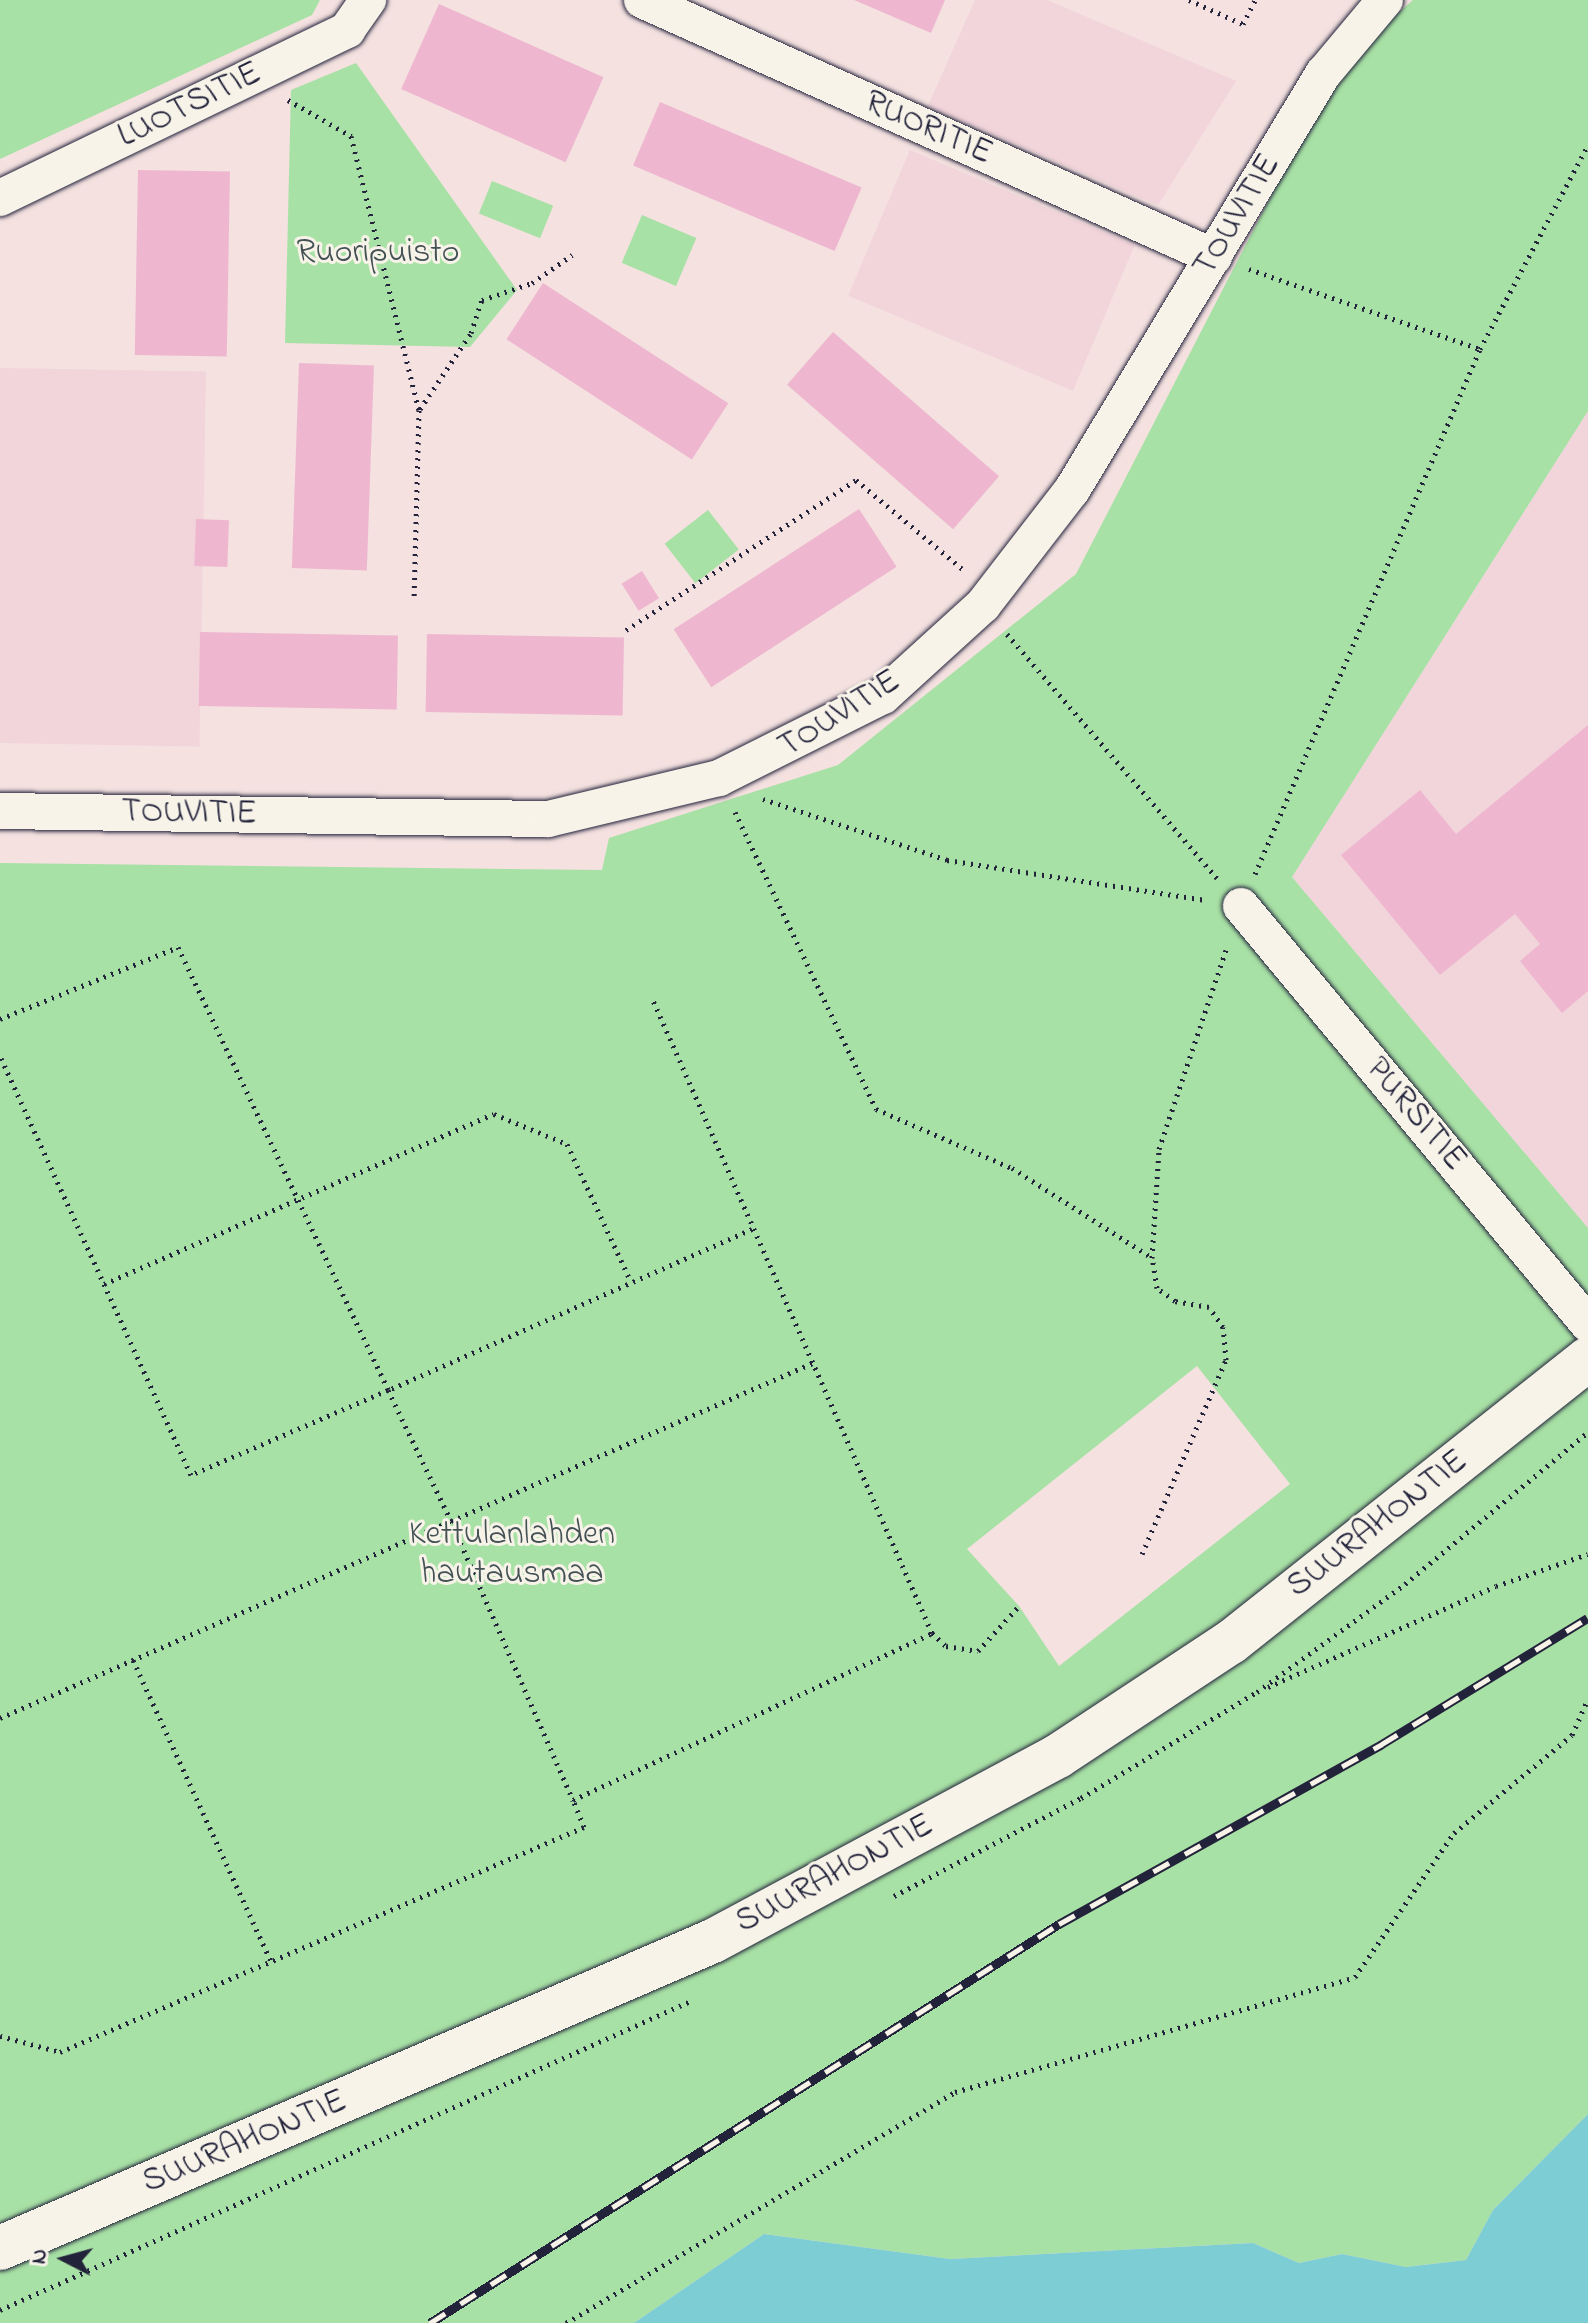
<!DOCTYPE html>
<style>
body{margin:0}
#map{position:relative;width:1588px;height:2323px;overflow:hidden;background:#f4e1e0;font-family:"Indie Flower",sans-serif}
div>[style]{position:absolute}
.built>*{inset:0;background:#f2d4db;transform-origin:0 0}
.green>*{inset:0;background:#a8e1a5;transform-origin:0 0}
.water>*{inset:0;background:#7ccdd4}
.building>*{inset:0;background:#eeb7cf;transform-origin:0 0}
.path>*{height:5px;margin-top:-2.5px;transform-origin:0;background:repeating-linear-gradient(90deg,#22223b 0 2px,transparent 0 8px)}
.roads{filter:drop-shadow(0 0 2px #22223b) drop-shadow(0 0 2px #22223b)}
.minor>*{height:36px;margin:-18px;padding:0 18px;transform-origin:18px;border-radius:18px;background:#f7f3e8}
.tertiary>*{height:44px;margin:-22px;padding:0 22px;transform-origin:22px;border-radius:22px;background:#f7f3e8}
.rail>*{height:9px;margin-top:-4.5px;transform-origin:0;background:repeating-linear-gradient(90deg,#f7f3e8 0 18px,#22223b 0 36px);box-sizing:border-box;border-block:2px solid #22223b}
span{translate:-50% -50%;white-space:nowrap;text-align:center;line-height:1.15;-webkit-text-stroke:6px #f7f3e8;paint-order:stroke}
.street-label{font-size:34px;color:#22223b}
.park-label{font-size:34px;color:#445256}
.north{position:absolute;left:24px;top:2219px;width:80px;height:80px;-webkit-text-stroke:6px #f7f3e8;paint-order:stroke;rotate:276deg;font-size:22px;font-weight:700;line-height:32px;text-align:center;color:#22223b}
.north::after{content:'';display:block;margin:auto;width:28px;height:36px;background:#22223b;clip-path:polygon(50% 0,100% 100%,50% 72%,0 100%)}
</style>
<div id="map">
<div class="built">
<i style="clip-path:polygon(975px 0,1047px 0,1236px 81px,1158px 205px,928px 106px)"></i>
<i style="left:910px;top:150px;width:244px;height:158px;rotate:23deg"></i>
<i style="left:0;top:368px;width:206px;height:375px;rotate:1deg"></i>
<i style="clip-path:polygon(1588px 411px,1588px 1228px,1292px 877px)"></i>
</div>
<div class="green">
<i style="clip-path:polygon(0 0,320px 0,312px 15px,0 159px)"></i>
<i style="clip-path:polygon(evenodd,1413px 0,1588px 0,1588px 411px,1292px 877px,1588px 1228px,1588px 2114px,1493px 2210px,1466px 2260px,1406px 2267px,1342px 2254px,1299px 2263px,1253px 2243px,950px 2259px,764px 2234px,634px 2323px,0 2323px,0 863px,602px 870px,609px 838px,838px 765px,1076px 574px,1339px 64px,1413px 0,1197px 1366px,1290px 1484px,1059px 1666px,1019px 1606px,967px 1549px,1197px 1366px)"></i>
<i style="clip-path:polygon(356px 63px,517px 290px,470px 347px,285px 343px,291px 90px)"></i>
<i style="left:492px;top:181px;width:66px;height:35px;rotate:22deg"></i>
<i style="left:642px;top:215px;width:59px;height:52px;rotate:23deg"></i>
<i style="left:708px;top:510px;width:50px;height:55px;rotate:52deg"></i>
</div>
<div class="water">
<i style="clip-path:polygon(1588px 2114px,1588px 2323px,634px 2323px,764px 2234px,950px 2259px,1253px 2243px,1299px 2263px,1342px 2254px,1406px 2267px,1466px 2260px,1493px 2210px)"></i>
</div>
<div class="building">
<i style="clip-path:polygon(854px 0,945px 0,931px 33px)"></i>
<i style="left:439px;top:4px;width:180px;height:93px;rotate:24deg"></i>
<i style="left:660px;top:102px;width:219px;height:69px;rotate:23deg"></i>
<i style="left:138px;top:170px;width:92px;height:185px;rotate:1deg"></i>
<i style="left:543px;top:283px;width:221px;height:67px;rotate:33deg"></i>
<i style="left:833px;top:332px;width:220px;height:70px;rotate:41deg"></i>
<i style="left:299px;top:363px;width:75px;height:205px;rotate:2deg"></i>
<i style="left:859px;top:509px;width:69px;height:221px;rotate:57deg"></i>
<i style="left:196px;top:519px;width:33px;height:47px;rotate:2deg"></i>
<i style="left:642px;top:571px;width:32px;height:24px;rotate:58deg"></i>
<i style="left:200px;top:632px;width:198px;height:74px;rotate:1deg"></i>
<i style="left:427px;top:634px;width:197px;height:78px;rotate:1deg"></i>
<i style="clip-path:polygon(1588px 725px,1588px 991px,1562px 1013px,1520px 961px,1540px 944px,1515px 914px,1440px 975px,1341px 855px,1420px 790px,1456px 834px)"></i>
</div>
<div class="path">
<i style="left:1189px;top:0;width:59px;rotate:24deg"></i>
<i style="left:1243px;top:24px;width:27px;rotate:-63deg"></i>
<i style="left:288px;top:100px;width:73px;rotate:29.7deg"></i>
<i style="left:351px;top:136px;width:282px;rotate:76.1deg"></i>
<i style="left:419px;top:410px;width:188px;rotate:91.5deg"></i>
<i style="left:1249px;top:269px;width:244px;rotate:19.1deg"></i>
<i style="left:420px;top:409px;width:92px;rotate:-56.1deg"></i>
<i style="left:471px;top:333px;width:35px;rotate:-72deg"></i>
<i style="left:482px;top:300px;width:53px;rotate:-18.8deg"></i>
<i style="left:532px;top:283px;width:49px;rotate:-35deg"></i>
<i style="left:626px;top:630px;width:275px;rotate:-33.1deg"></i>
<i style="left:856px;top:480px;width:142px;rotate:39.9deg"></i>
<i style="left:1007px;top:634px;width:322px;rotate:49.3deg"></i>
<i style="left:763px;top:799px;width:194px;rotate:18.3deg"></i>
<i style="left:947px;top:860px;width:260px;rotate:8.8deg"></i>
<i style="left:735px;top:812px;width:329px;rotate:64.6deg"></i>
<i style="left:876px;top:1109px;width:148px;rotate:23.5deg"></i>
<i style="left:1012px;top:1168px;width:166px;rotate:32.7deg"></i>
<i style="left:1255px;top:874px;width:571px;rotate:-66.8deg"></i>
<i style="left:1480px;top:349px;width:231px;rotate:-62.1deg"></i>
<i style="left:0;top:1019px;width:192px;rotate:-22deg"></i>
<i style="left:178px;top:947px;width:490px;rotate:64.6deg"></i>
<i style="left:388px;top:1390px;width:215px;rotate:156.7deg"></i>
<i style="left:191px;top:1475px;width:461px;rotate:-114.5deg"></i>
<i style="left:752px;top:1229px;width:398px;rotate:156.1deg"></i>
<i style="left:388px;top:1390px;width:145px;rotate:64.3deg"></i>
<i style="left:451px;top:1521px;width:395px;rotate:-23.6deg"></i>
<i style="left:104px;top:1284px;width:425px;rotate:-23.6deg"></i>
<i style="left:494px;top:1114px;width:79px;rotate:22.3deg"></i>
<i style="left:567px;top:1144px;width:150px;rotate:65.1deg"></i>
<i style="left:1142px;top:1554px;width:211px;rotate:-66.6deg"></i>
<i style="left:1226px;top:1360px;width:33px;rotate:-95deg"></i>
<i style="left:1223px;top:1327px;width:24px;rotate:-125deg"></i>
<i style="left:1209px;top:1307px;width:35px;rotate:-170deg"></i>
<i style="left:1175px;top:1301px;width:22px;rotate:-144deg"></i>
<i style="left:1157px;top:1288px;width:30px;rotate:-99deg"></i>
<i style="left:1152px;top:1258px;width:109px;rotate:-86.3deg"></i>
<i style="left:1159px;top:1149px;width:210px;rotate:-71.4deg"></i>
<i style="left:932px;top:1633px;width:19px;rotate:43deg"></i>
<i style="left:946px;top:1646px;width:32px;rotate:9deg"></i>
<i style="left:978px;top:1651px;width:61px;rotate:-47.7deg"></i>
<i style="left:133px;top:1660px;width:331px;rotate:65.4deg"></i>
<i style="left:1268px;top:1687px;width:249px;rotate:-23.9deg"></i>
<i style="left:1496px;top:1586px;width:97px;rotate:-19.2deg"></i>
<i style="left:0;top:1718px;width:492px;rotate:-23.6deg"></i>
<i style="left:451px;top:1521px;width:305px;rotate:66.4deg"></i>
<i style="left:894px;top:1896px;width:211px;rotate:-27.7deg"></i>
<i style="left:1081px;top:1798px;width:205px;rotate:-31.1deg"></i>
<i style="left:1257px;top:1692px;width:183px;rotate:-36.1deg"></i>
<i style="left:1405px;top:1584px;width:238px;rotate:-39.7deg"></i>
<i style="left:0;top:2036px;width:62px;rotate:14.9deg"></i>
<i style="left:60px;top:2052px;width:570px;rotate:-23.24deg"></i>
<i style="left:584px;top:1827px;width:29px;rotate:-112deg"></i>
<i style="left:573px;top:1800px;width:396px;rotate:-24.9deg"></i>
<i style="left:932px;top:1633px;width:694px;rotate:-113.79deg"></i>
<i style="left:0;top:2310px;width:759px;rotate:-24.1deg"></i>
<i style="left:566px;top:2323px;width:452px;rotate:-30.7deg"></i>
<i style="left:955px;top:2092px;width:416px;rotate:-16deg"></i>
<i style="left:1355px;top:1977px;width:175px;rotate:-55.5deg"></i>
<i style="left:1454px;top:1833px;width:153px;rotate:-39.7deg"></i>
<i style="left:1572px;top:1735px;width:39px;rotate:-66deg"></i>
</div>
<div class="roads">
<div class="minor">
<i style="left:642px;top:0;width:627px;rotate:24.19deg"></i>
<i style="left:0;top:198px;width:386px;rotate:-25.8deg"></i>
<i style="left:347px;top:30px;width:37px;rotate:-55deg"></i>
<i style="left:0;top:811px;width:548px;rotate:0.84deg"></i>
<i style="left:548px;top:819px;width:176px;rotate:-13.5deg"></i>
<i style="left:719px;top:778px;width:183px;rotate:-26.6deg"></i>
<i style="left:883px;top:696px;width:135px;rotate:-42.3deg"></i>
<i style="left:983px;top:605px;width:145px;rotate:-52.3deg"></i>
<i style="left:1072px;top:490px;width:487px;rotate:-58.9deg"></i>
<i style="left:1324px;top:73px;width:95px;rotate:-50.1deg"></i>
<i style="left:1241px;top:906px;width:543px;rotate:50.3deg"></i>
</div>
<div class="tertiary">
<i style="left:0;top:2248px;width:776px;rotate:-23.3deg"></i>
<i style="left:713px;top:1941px;width:391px;rotate:-28.2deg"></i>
<i style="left:1058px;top:1756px;width:207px;rotate:-33.4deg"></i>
<i style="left:1231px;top:1642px;width:456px;rotate:-38.4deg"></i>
</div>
</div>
<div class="rail">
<i style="left:430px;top:2323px;width:745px;rotate:-32.39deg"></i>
<i style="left:1059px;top:1924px;width:370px;rotate:-29.1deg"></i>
<i style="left:1382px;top:1744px;width:241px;rotate:-31.5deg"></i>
</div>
<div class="street-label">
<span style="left:190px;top:106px;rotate:-26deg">LUOTSITIE</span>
<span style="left:928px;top:129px;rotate:24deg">RUORITIE</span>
<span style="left:1238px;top:216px;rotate:-59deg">TOUVITIE</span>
<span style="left:840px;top:715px;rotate:-32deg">TOUVITIE</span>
<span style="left:189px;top:814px;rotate:1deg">TOUVITIE</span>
<span style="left:1415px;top:1115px;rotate:50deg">PURSITIE</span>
<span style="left:1378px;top:1525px;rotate:-38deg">SUURAHONTIE</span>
<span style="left:835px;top:1875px;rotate:-28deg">SUURAHONTIE</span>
<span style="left:245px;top:2143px;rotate:-23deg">SUURAHONTIE</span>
</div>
<div class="park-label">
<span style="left:378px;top:254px">Ruoripuisto</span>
<span style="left:512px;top:1555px">Kettulanlahden<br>hautausmaa</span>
</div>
<div class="north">N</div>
</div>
